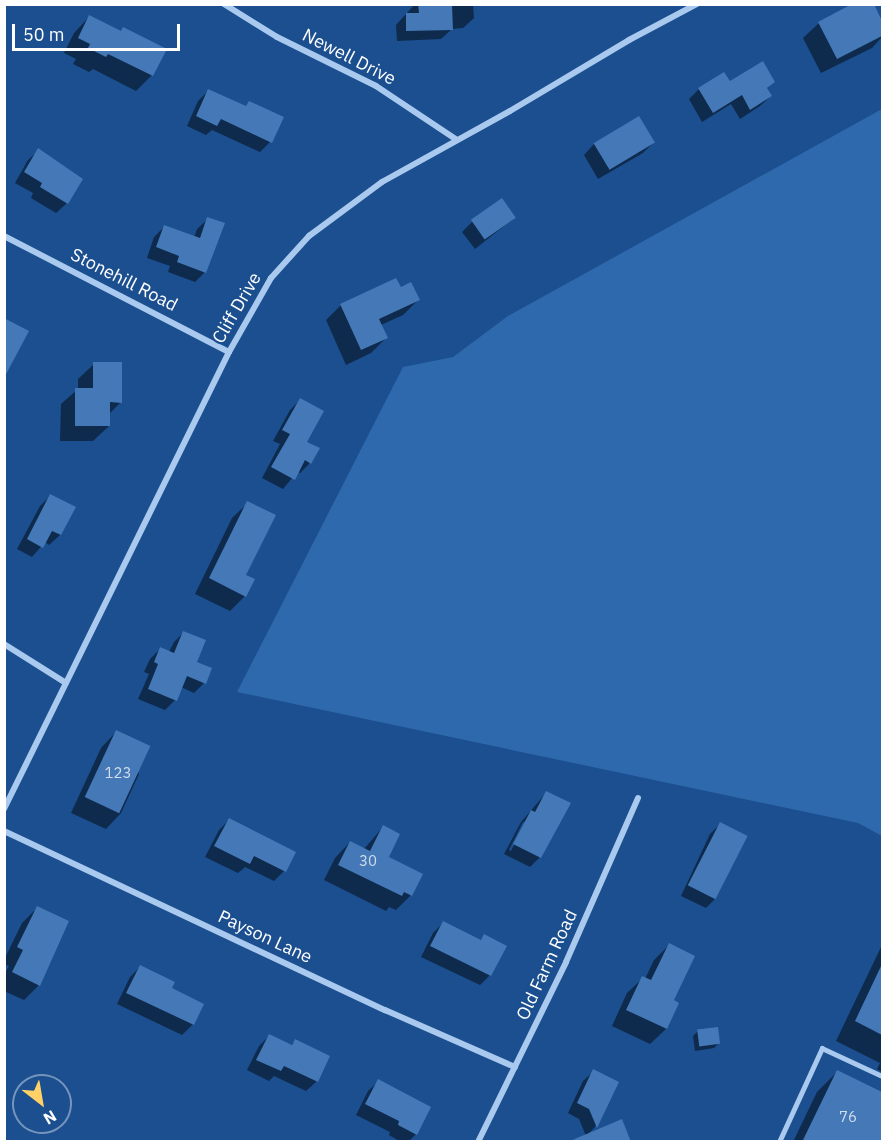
<!DOCTYPE html>
<style>
body{margin:0}
#map{position:relative;width:887px;height:1146px;overflow:hidden;background:#1b4f8f;font-family:"IBM Plex Sans",sans-serif}
div>[style]{position:absolute}
.green>*{inset:0;background:#2e69ad}
.shadow>*{inset:0;background:#0007}
.building>*{inset:0;background:#4478b7;transform-origin:0 0}
.lane>*{height:4.5px;margin:-2.25px;padding:0 2.25px;transform-origin:2.25px;border-radius:2.25px;background:#a9c9ee}
.street>*{height:6px;margin:-3px;padding:0 3px;transform-origin:3px;border-radius:3px;background:#a9c9ee}
span{translate:-50% -50%;white-space:nowrap;text-align:center;line-height:1.15;-webkit-text-stroke:4.5px #1b4f8f;paint-order:stroke}
.number-label{font-size:15px;color:#d0dded}
.number-label span{-webkit-text-stroke-width:0}
.street-label{font-size:18px;color:#fff}
.frame{position:absolute;inset:0;border:6px solid #fff;pointer-events:none}
.north{position:absolute;left:12px;top:1074px;width:60px;height:60px;box-sizing:border-box;background:#1b4f8f;border:2px solid #7695bc;border-radius:50%;rotate:149deg;font-size:16px;font-weight:700;line-height:24px;text-align:center;color:#fff}
.north::after{content:'';display:block;margin:auto;width:21px;height:27px;background:#ffd166;clip-path:polygon(50% 0,100% 100%,50% 72%,0 100%)}
.scale{position:absolute;left:12px;top:24px;width:168px;height:27px;box-sizing:border-box;border:3px solid #fff;border-top:0;padding-left:8px;font-size:18px;line-height:21px;white-space:nowrap;color:#fff;-webkit-text-stroke:4px #1b4f8f;paint-order:stroke}
</style>
<div id="map">
<div class="green">
<i style="clip-path:polygon(882px 109px,882px 836px,858px 823px,237px 692px,403px 367px,453px 357px,508px 316px)"></i>
</div>
<div class="shadow">
<i style="clip-path:polygon(415px 4px,473px 4px,474px 18px,463px 28px,452px 29px,441px 39px,397px 41px,396px 25px)"></i>
<i style="clip-path:polygon(873px 4px,882px 24px,882px 37px,872px 48px,821px 73px,803px 38px,819px 23px)"></i>
<i style="clip-path:polygon(89px 17px,152px 75px,136px 91px,93px 69px,89px 72px,73px 64px,76px 59px,64px 53px,74px 33px)"></i>
<i style="clip-path:polygon(774px 82px,766px 89px,771px 96px,760px 106px,740px 119px,731px 104px,702px 122px,689px 99px,699px 89px,729px 83px)"></i>
<i style="clip-path:polygon(208px 91px,270px 142px,260px 152px,212px 130px,206px 135px,187px 126px,198px 101px)"></i>
<i style="clip-path:polygon(653px 143px,643px 153px,598px 179px,584px 155px,594px 144px)"></i>
<i style="clip-path:polygon(39px 150px,81px 179px,67px 203px,56px 213px,31px 198px,33px 193px,15px 183px,28px 160px)"></i>
<i style="clip-path:polygon(514px 218px,475px 249px,462px 232px,472px 222px)"></i>
<i style="clip-path:polygon(208px 219px,205px 272px,195px 282px,168px 272px,170px 266px,147px 258px,154px 237px,164px 227px,194px 238px,197px 229px)"></i>
<i style="clip-path:polygon(400px 289px,418px 300px,403px 315px,381px 325px,386px 338px,371px 353px,346px 365px,326px 320px,341px 305px)"></i>
<i style="clip-path:polygon(94px 364px,121px 402px,109px 414px,109px 426px,93px 441px,60px 441px,61px 404px,78px 389px,78px 379px)"></i>
<i style="clip-path:polygon(300px 400px,310px 463px,300px 473px,297px 472px,283px 489px,262px 478px,280px 444px,273px 441px,290px 410px)"></i>
<i style="clip-path:polygon(50px 496px,74px 508px,60px 535px,49px 545px,45px 542px,32px 557px,17px 549px,40px 506px)"></i>
<i style="clip-path:polygon(248px 503px,245px 596px,230px 611px,195px 594px,232px 518px)"></i>
<i style="clip-path:polygon(184px 632px,204px 683px,194px 693px,181px 687px,175px 700px,165px 710px,138px 699px,149px 674px,144px 672px,150px 659px,160px 649px,169px 652px,174px 642px)"></i>
<i style="clip-path:polygon(116px 732px,139px 774px,121px 813px,106px 829px,71px 813px,101px 748px)"></i>
<i style="clip-path:polygon(evenodd,546px 793px,540px 857px,530px 867px,504px 854px,521px 822px,546px 793px,523px 822px,526px 822px,511px 851px,509px 850px,523px 822px)"></i>
<i style="clip-path:polygon(229px 820px,294px 853px,284px 871px,274px 881px,245px 867px,238px 873px,205px 857px,219px 830px)"></i>
<i style="clip-path:polygon(720px 824px,716px 898px,706px 908px,681px 896px,710px 834px)"></i>
<i style="clip-path:polygon(383px 827px,387px 858px,411px 895px,396px 910px,389px 907px,386px 911px,324px 880px,335px 858px,350px 842px,364px 849px)"></i>
<i style="clip-path:polygon(37px 908px,39px 985px,24px 1000px,4px 991px,4px 975px,9px 966px,4px 964px,4px 960px,22px 923px)"></i>
<i style="clip-path:polygon(443px 923px,480px 941px,484px 936px,490px 975px,480px 985px,421px 957px,433px 933px)"></i>
<i style="clip-path:polygon(669px 945px,672px 1001px,677px 1003px,666px 1029px,650px 1044px,612px 1026px,627px 993px,643px 978px,645px 979px,654px 960px)"></i>
<i style="clip-path:polygon(882px 945px,882px 1072px,877px 1069px,880px 1063px,836px 1041px)"></i>
<i style="clip-path:polygon(140px 967px,170px 989px,202px 1004px,193px 1024px,182px 1035px,117px 1004px,130px 977px)"></i>
<i style="clip-path:polygon(698px 1031px,719px 1043px,714px 1048px,695px 1051px,693px 1036px)"></i>
<i style="clip-path:polygon(269px 1036px,290px 1046px,295px 1041px,317px 1081px,306px 1091px,274px 1076px,269px 1081px,247px 1070px,259px 1046px)"></i>
<i style="clip-path:polygon(594px 1071px,617px 1082px,595px 1127px,586px 1136px,579px 1119px,568px 1113px,583px 1081px)"></i>
<i style="clip-path:polygon(837px 1072px,882px 1094px,882px 1142px,793px 1142px,817px 1092px)"></i>
<i style="clip-path:polygon(379px 1081px,416px 1134px,408px 1142px,401px 1142px,389px 1135px,390px 1132px,356px 1115px,368px 1091px)"></i>
</div>
<div class="building">
<i style="clip-path:polygon(418px 4px,452px 4px,453px 30px,406px 31px,406px 13px,419px 13px)"></i>
<i style="clip-path:polygon(852px 4px,874px 4px,882px 21px,882px 36px,837px 59px,818px 22px)"></i>
<i style="clip-path:polygon(89px 15px,121px 31px,123px 27px,167px 49px,153px 76px,108px 54px,106px 57px,88px 48px,90px 44px,78px 38px)"></i>
<i style="clip-path:polygon(763px 61px,775px 82px,767px 88px,772px 96px,750px 110px,742px 95px,713px 113px,698px 88px,724px 72px,730px 81px)"></i>
<i style="clip-path:polygon(208px 89px,246px 106px,249px 101px,284px 117px,272px 143px,221px 119px,217px 126px,196px 116px)"></i>
<i style="left:639px;top:116px;width:31px;height:53px;rotate:59deg"></i>
<i style="clip-path:polygon(38px 148px,83px 179px,68px 204px,40px 187px,42px 183px,24px 172px)"></i>
<i style="left:502px;top:198px;width:24px;height:38px;rotate:55deg"></i>
<i style="clip-path:polygon(207px 217px,225px 223px,206px 273px,177px 262px,179px 256px,156px 247px,164px 225px,200px 238px)"></i>
<i style="clip-path:polygon(396px 278px,401px 287px,411px 282px,420px 300px,379px 319px,388px 338px,361px 350px,340px 304px)"></i>
<i style="clip-path:polygon(4px 318px,29px 331px,4px 378px)"></i>
<i style="clip-path:polygon(93px 362px,122px 362px,122px 403px,110px 402px,110px 426px,75px 426px,75px 388px,93px 388px)"></i>
<i style="clip-path:polygon(300px 398px,324px 411px,307px 442px,320px 448px,311px 464px,305px 460px,295px 480px,271px 467px,290px 434px,282px 430px)"></i>
<i style="clip-path:polygon(50px 494px,76px 507px,61px 535px,52px 531px,43px 548px,27px 539px)"></i>
<i style="clip-path:polygon(247px 501px,276px 515px,246px 575px,255px 579px,246px 597px,209px 578px)"></i>
<i style="clip-path:polygon(183px 631px,206px 640px,197px 662px,212px 668px,206px 684px,187px 676px,177px 701px,148px 689px,158px 664px,154px 662px,160px 647px,174px 653px)"></i>
<i style="left:116px;top:730px;width:38px;height:74px;rotate:25deg"></i>
<i style="clip-path:polygon(546px 791px,571px 803px,541px 858px,513px 844px,531px 810px,535px 812px)"></i>
<i style="clip-path:polygon(229px 818px,296px 852px,286px 872px,254px 856px,250px 864px,214px 846px)"></i>
<i style="left:720px;top:822px;width:31px;height:71px;rotate:27deg"></i>
<i style="clip-path:polygon(383px 825px,400px 834px,389px 857px,423px 874px,412px 896px,404px 892px,402px 896px,338px 865px,350px 841px,370px 851px)"></i>
<i style="clip-path:polygon(37px 906px,69px 921px,40px 986px,12px 972px,23px 950px,17px 947px)"></i>
<i style="clip-path:polygon(443px 921px,481px 940px,484px 934px,507px 946px,491px 976px,430px 946px)"></i>
<i style="clip-path:polygon(669px 943px,695px 956px,674px 1000px,679px 1003px,667px 1029px,626px 1010px,642px 976px,651px 980px)"></i>
<i style="clip-path:polygon(882px 964px,882px 1035px,855px 1021px)"></i>
<i style="clip-path:polygon(140px 965px,175px 982px,172px 988px,204px 1004px,194px 1025px,126px 993px)"></i>
<i style="left:718px;top:1027px;width:17px;height:21px;rotate:83deg"></i>
<i style="clip-path:polygon(269px 1034px,292px 1045px,295px 1039px,330px 1056px,318px 1082px,284px 1066px,281px 1071px,256px 1060px)"></i>
<i style="clip-path:polygon(593px 1069px,619px 1082px,597px 1128px,589px 1109px,577px 1103px)"></i>
<i style="clip-path:polygon(837px 1070px,882px 1092px,882px 1142px,802px 1142px)"></i>
<i style="clip-path:polygon(378px 1079px,431px 1107px,417px 1135px,398px 1125px,399px 1121px,365px 1104px)"></i>
<i style="clip-path:polygon(622px 1119px,631px 1142px,570px 1142px,570px 1141px)"></i>
</div>
<div class="lane">
<i style="left:779px;top:1142px;width:103px;rotate:-65.4deg"></i>
<i style="left:822px;top:1048px;width:66px;rotate:25deg"></i>
</div>
<div class="street">
<i style="left:224px;top:4px;width:62px;rotate:31.9deg"></i>
<i style="left:277px;top:37px;width:110px;rotate:26.3deg"></i>
<i style="left:376px;top:86px;width:97px;rotate:33.7deg"></i>
<i style="left:4px;top:236px;width:253px;rotate:27.3deg"></i>
<i style="left:4px;top:644px;width:73px;rotate:32.2deg"></i>
<i style="left:4px;top:809px;width:509px;rotate:-63.79deg"></i>
<i style="left:229px;top:352px;width:85px;rotate:-60.4deg"></i>
<i style="left:271px;top:278px;width:57px;rotate:-47.9deg"></i>
<i style="left:309px;top:236px;width:91px;rotate:-36.5deg"></i>
<i style="left:382px;top:182px;width:146px;rotate:-29deg"></i>
<i style="left:510px;top:111px;width:139px;rotate:-30.8deg"></i>
<i style="left:629px;top:40px;width:77px;rotate:-27.9deg"></i>
<i style="left:4px;top:831px;width:421px;rotate:25.2deg"></i>
<i style="left:385px;top:1010px;width:142px;rotate:23.7deg"></i>
<i style="left:478px;top:1142px;width:200px;rotate:-63.9deg"></i>
<i style="left:566px;top:962px;width:179px;rotate:-66.3deg"></i>
</div>
<div class="number-label">
<span style="left:118px;top:773px">123</span>
<span style="left:368px;top:861px">30</span>
<span style="left:848px;top:1117px">76</span>
</div>
<div class="street-label">
<span style="left:349px;top:57px;rotate:27deg">Newell Drive</span>
<span style="left:124px;top:280px;rotate:27deg">Stonehill Road</span>
<span style="left:237px;top:308px;rotate:-60deg">Cliff Drive</span>
<span style="left:265px;top:937px;rotate:25deg">Payson Lane</span>
<span style="left:547px;top:965px;rotate:-65deg">Old Farm Road</span>
</div>
<div class="frame"></div>
<div class="north">N</div>
<div class="scale">50 m</div>
</div>
